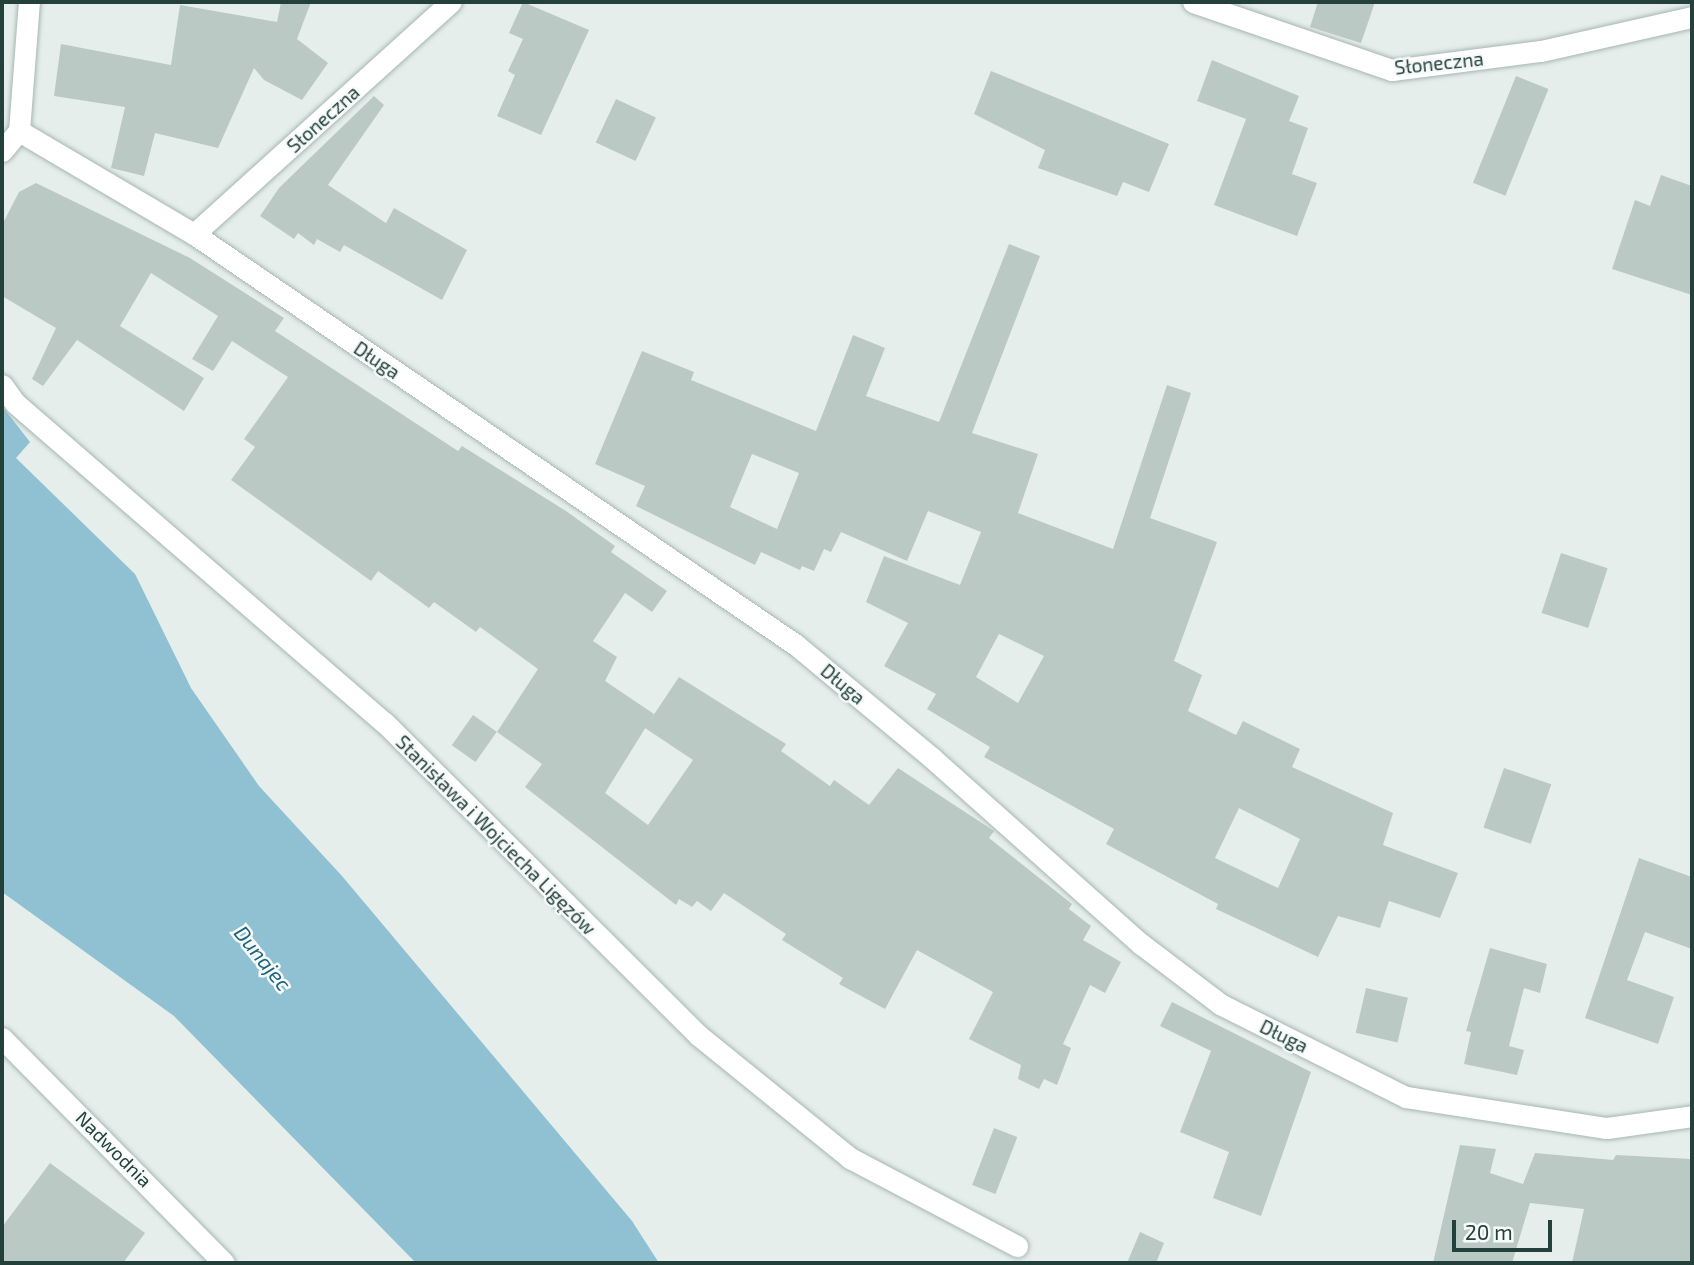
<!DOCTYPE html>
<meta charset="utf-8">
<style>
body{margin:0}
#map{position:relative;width:1694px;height:1265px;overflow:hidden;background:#e5eeeb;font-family:"Exo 2",sans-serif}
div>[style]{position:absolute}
.water>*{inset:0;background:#8fc1d2}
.building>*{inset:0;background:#bbc9c4;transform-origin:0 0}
.roads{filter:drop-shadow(0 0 2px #a7b6b3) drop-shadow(0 0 2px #a7b6b3)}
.minor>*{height:21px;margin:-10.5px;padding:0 10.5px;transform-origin:10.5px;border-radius:10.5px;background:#fff}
span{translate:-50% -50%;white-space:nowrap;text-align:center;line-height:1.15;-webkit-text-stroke:5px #f6faf9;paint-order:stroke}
.street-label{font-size:19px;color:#24403b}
.water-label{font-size:21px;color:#1f647c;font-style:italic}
.frame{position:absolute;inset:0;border:4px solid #24403b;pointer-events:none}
.scale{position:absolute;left:1452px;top:1220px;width:100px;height:32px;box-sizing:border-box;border:4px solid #24403b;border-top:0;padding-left:9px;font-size:21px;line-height:24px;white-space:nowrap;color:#24403b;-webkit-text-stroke:5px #f6faf9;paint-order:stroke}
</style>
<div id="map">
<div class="water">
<i style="clip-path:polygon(2px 406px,30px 442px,16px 458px,135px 574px,191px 688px,259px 786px,342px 876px,632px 1221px,659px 1263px,416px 1263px,174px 1016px,2px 892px)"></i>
</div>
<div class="building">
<i style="clip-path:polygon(281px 2px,311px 2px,297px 39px,328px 63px,302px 100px,264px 80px,254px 68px,218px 148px,155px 133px,144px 176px,111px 168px,125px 107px,54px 96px,61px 44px,171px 65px,180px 5px,277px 22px)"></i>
<i style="clip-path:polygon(523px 2px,589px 30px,541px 135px,497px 116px,515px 75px,508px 71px,523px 39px,509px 33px)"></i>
<i style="clip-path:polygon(1318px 2px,1375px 2px,1361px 43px,1310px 27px)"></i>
<i style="clip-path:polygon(1212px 60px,1299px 96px,1289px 121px,1308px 128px,1292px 174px,1317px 183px,1297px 236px,1214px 205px,1246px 119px,1197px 101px)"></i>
<i style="clip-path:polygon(991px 71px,1169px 144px,1149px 192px,1123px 182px,1117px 196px,1038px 168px,1045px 150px,974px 114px)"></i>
<i style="left:1516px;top:76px;width:35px;height:115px;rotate:22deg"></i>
<i style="clip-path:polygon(374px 96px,384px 105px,328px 185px,386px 223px,394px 208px,467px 250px,442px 300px,344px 245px,340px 252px,317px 239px,314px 245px,298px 233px,294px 239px,260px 216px,279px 188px)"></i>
<i style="left:616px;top:99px;width:44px;height:48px;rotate:25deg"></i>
<i style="clip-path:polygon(1661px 175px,1692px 186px,1692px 295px,1612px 269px,1635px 200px,1650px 206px)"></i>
<i style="clip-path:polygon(36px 183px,190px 258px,259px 302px,284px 318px,275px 331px,458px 451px,462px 446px,566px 511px,615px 546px,611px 552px,667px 591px,652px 612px,625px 593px,593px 641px,617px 657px,605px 681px,654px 714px,605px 793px,648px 825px,693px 760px,645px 728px,679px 677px,786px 744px,781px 751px,830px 786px,834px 780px,869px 805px,898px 768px,994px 831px,989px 838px,1072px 904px,1069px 909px,1091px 926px,1083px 940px,1121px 962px,1105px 993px,1090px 985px,1063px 1044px,1071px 1048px,1057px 1085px,1044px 1079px,1039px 1089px,1018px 1079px,1021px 1065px,969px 1039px,993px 992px,917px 950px,885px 1009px,839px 984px,843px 978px,782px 940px,786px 934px,724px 893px,711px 911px,697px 901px,692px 907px,679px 899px,676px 905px,525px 787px,542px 764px,497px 732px,538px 669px,480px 627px,476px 632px,434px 602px,429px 608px,378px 571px,371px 581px,231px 480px,255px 447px,244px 439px,288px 377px,232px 341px,213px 371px,192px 359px,218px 316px,151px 273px,120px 326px,204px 378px,184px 411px,77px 340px,43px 386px,32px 379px,56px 328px,2px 296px,2px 225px,19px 192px)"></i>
<i style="clip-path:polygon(evenodd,1009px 244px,1040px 256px,972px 433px,1038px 454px,1018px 513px,1113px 549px,1167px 385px,1191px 393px,1150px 518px,1217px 542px,1174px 661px,1202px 675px,1188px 711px,1236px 735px,1243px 721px,1300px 749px,1292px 767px,1393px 813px,1383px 845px,1458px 873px,1440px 918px,1389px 901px,1380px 928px,1338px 916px,1318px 957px,1216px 909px,1218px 904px,1106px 844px,1114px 829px,984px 757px,990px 747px,927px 709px,936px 694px,884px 666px,908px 623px,866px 602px,884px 556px,960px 585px,981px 532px,928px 511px,907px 561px,841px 532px,831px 552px,824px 549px,814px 571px,802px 566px,800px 570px,761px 552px,755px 565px,636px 506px,645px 486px,595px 464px,642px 351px,694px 372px,691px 380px,816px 431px,853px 335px,885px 348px,866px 396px,939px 422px,1009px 244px,752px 454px,799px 473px,777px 529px,730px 507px,752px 454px,1009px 244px,999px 634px,1044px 656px,1018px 703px,976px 677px,999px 634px,1009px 244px,1239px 808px,1300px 839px,1278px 888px,1215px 858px,1239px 808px)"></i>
<i style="left:1561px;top:553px;width:49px;height:63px;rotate:18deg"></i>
<i style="left:473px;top:715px;width:29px;height:37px;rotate:35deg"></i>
<i style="left:1504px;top:768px;width:50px;height:63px;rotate:19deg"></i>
<i style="clip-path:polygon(1639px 858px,1692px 877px,1692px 949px,1645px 932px,1627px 980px,1674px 997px,1658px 1044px,1585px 1018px)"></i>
<i style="clip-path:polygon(1490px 948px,1547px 964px,1540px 993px,1524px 988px,1509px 1046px,1524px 1050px,1517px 1075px,1464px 1064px,1471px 1032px,1466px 1031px)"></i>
<i style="left:1366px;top:988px;width:43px;height:46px;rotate:13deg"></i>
<i style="clip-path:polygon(1172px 1002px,1311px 1072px,1261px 1216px,1213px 1198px,1229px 1152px,1180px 1132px,1211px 1051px,1160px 1026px)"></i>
<i style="left:994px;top:1128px;width:25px;height:61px;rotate:21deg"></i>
<i style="clip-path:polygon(1460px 1145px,1496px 1149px,1490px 1173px,1523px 1184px,1535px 1153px,1613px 1160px,1616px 1155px,1692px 1159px,1692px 1263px,1572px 1263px,1584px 1209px,1530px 1203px,1512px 1263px,1433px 1263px)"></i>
<i style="clip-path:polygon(50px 1163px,145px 1233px,123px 1263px,2px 1263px,2px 1227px)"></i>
<i style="clip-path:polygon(1140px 1232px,1164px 1243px,1156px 1263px,1127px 1263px)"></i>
</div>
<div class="roads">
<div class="minor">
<i style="left:1193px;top:2px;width:210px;rotate:18.9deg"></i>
<i style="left:1392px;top:70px;width:150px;rotate:-7.3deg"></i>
<i style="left:1541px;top:51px;width:155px;rotate:-12.7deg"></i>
<i style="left:19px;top:131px;width:203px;rotate:30.5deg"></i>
<i style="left:194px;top:234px;width:729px;rotate:34.32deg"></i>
<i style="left:796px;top:645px;width:177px;rotate:39.7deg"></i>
<i style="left:932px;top:758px;width:280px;rotate:41.7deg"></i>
<i style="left:1141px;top:944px;width:99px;rotate:37.2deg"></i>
<i style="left:1220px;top:1004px;width:208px;rotate:26.6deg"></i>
<i style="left:1406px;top:1097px;width:203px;rotate:8.8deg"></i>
<i style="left:1607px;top:1128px;width:86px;rotate:-8deg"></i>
<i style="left:19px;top:131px;width:129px;rotate:-85.6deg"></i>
<i style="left:2px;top:151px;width:26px;rotate:-50deg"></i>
<i style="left:194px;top:234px;width:346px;rotate:-42.1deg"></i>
<i style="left:2px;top:385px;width:22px;rotate:54deg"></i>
<i style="left:15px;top:403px;width:489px;rotate:40.9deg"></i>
<i style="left:385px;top:723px;width:442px;rotate:44.9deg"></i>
<i style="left:698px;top:1035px;width:196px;rotate:39deg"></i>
<i style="left:850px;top:1158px;width:189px;rotate:27.8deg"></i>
<i style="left:2px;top:1038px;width:316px;rotate:45.4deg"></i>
</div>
</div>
<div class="street-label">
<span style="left:1439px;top:63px;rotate:-6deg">Słoneczna</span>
<span style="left:323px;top:119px;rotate:-42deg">Słoneczna</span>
<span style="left:377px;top:360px;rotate:34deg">Długa</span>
<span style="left:843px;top:684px;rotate:40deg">Długa</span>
<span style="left:496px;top:835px;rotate:45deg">Stanisława i Wojciecha Ligęzów</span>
<span style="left:1284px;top:1036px;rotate:26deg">Długa</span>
<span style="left:114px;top:1149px;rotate:45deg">Nadwodnia</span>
</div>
<div class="water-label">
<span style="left:263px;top:958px;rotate:51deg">Dunajec</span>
</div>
<div class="frame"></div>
<div class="scale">20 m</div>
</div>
